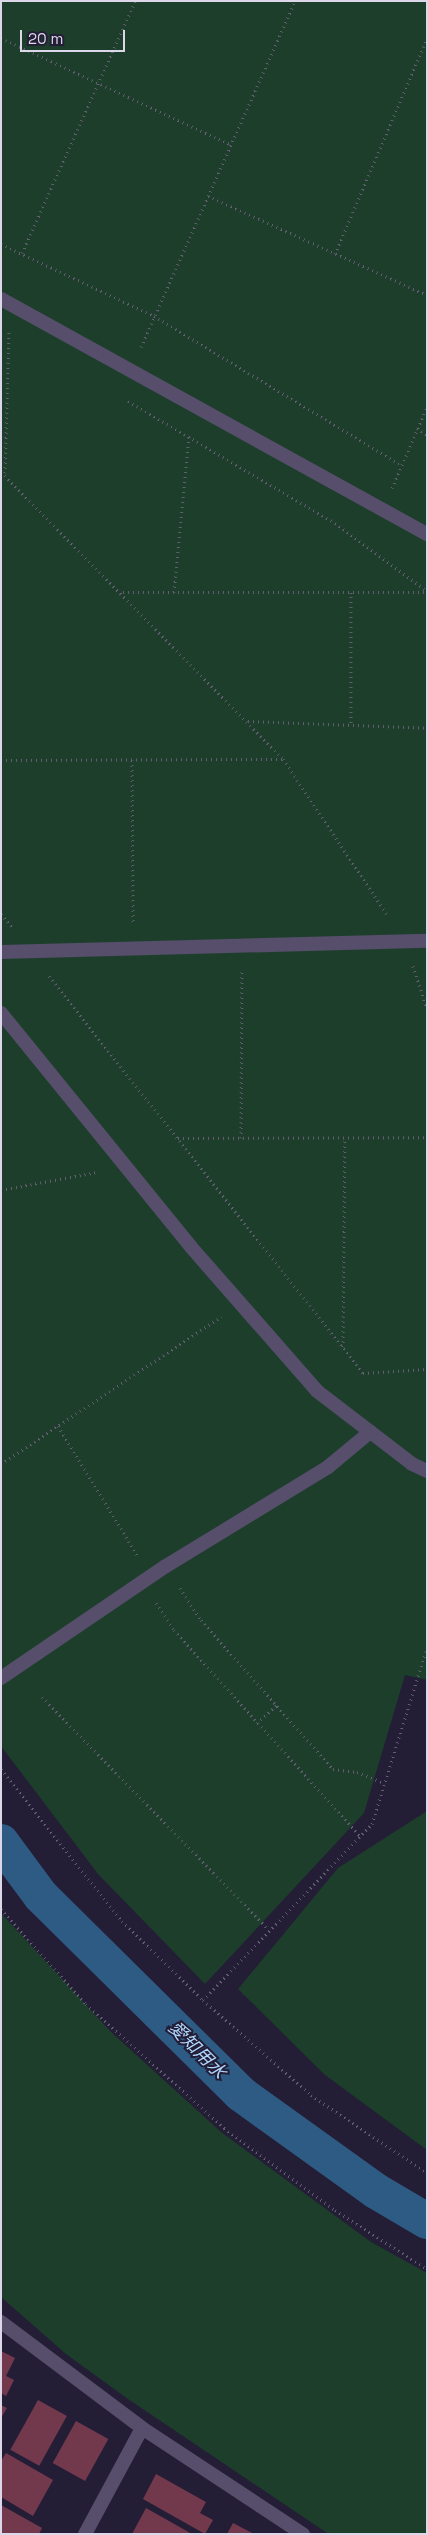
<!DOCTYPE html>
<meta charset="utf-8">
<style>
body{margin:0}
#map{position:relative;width:428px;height:2535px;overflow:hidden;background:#241d36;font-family:"Space Grotesk","Noto Sans JP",sans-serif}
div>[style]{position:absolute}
.green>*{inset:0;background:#1c3e2b}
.canal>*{height:36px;margin:-18px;padding:0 18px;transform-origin:18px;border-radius:18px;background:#2d5b83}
.building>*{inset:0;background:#72394d;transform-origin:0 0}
.path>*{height:3px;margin-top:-1.5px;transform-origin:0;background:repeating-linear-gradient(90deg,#635d73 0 1px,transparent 0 5px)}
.service>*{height:14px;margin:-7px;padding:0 7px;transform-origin:7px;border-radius:7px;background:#564e6b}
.minor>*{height:14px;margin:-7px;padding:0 7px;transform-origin:7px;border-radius:7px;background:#564e6b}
span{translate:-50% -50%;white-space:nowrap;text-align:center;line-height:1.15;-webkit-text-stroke:4px #241d36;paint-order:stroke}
.water-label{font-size:18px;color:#b0d7fd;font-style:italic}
.frame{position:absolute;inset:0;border:2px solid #dcd8ea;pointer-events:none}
.scale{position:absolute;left:20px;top:30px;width:105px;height:22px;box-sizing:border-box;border:2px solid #dcd8ea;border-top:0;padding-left:6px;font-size:15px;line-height:18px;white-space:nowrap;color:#dcd8ea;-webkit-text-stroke:4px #241d36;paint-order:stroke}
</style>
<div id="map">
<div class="green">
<i style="clip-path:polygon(1px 1px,427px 1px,427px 1680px,405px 1675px,364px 1813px,205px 1984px,98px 1874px,1px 1746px)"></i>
<i style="clip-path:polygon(427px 1811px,427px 2150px,325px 2075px,238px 1989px,338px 1868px)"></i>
<i style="clip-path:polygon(1px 1913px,111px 2032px,221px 2132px,371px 2242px,427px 2273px,427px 2534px,327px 2533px,128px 2399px,66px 2354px,1px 2297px)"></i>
</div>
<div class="canal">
<i style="left:1px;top:1842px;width:67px;rotate:53.5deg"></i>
<i style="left:41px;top:1896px;width:281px;rotate:44.7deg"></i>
<i style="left:241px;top:2094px;width:166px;rotate:35.7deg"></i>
<i style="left:376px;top:2191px;width:59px;rotate:30.5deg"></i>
</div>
<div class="building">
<i style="clip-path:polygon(1px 2351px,15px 2358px,6px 2376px,14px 2380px,6px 2396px,1px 2393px)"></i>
<i style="left:38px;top:2400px;width:33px;height:57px;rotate:29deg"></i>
<i style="clip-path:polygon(1px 2405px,7px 2408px,1px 2418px)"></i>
<i style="left:76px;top:2421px;width:37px;height:48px;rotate:29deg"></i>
<i style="clip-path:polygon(6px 2453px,53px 2480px,33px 2516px,1px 2497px,1px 2461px)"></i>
<i style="clip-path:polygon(156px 2474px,206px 2502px,200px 2513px,213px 2520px,205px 2534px,143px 2499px)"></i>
<i style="clip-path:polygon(1px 2505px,42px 2528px,39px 2534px,1px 2534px)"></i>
<i style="clip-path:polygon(146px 2508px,192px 2534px,132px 2534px)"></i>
<i style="clip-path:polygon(233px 2523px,254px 2534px,227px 2534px)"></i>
</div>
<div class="path">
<i style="left:1px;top:38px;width:254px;rotate:24.9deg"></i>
<i style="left:208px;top:196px;width:240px;rotate:24.3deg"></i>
<i style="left:1px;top:244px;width:169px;rotate:25.2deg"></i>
<i style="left:154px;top:316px;width:288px;rotate:31.1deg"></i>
<i style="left:22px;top:253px;width:276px;rotate:-65.8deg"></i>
<i style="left:335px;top:254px;width:235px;rotate:-66.9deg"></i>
<i style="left:141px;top:347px;width:379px;rotate:-66deg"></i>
<i style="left:128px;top:401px;width:240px;rotate:30.5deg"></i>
<i style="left:335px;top:523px;width:114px;rotate:36.5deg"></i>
<i style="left:417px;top:428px;width:12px;rotate:35deg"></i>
<i style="left:1px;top:472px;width:402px;rotate:45.5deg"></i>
<i style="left:283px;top:759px;width:189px;rotate:56.2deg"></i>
<i style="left:5px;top:473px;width:141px;rotate:-88.4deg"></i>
<i style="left:392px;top:488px;width:88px;rotate:-66.6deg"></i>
<i style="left:123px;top:592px;width:303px"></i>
<i style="left:174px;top:592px;width:157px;rotate:-84.5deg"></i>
<i style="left:351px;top:592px;width:133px;rotate:90deg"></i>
<i style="left:248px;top:721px;width:179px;rotate:2.2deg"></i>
<i style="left:1px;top:760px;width:282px;rotate:-0.2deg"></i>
<i style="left:132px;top:760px;width:163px;rotate:89.6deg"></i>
<i style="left:1px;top:914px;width:17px;rotate:50deg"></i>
<i style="left:413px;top:966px;width:45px;rotate:72deg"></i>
<i style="left:49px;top:976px;width:506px;rotate:51.66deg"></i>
<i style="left:363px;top:1373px;width:64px;rotate:-3.6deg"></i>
<i style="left:178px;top:1138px;width:249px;rotate:-0.2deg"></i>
<i style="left:241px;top:1138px;width:167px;rotate:-89.7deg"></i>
<i style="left:1px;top:1190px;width:98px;rotate:-10.6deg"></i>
<i style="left:343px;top:1347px;width:209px;rotate:-89.5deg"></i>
<i style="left:58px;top:1426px;width:151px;rotate:58.5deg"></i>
<i style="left:1px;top:1464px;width:265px;rotate:-33.8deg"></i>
<i style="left:180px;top:1588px;width:38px;rotate:57deg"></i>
<i style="left:201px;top:1620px;width:199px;rotate:48.5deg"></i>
<i style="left:333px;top:1769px;width:24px;rotate:7deg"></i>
<i style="left:357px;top:1772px;width:29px;rotate:22deg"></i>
<i style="left:156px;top:1603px;width:32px;rotate:56deg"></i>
<i style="left:174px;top:1630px;width:278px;rotate:47.9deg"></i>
<i style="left:42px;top:1697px;width:325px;rotate:45.7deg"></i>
<i style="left:257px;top:1723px;width:27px;rotate:-42deg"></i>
<i style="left:1px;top:1769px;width:194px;rotate:51.5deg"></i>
<i style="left:122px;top:1921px;width:113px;rotate:44.3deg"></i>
<i style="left:203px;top:2000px;width:144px;rotate:41.3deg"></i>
<i style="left:311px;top:2095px;width:140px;rotate:33.9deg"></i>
<i style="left:1px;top:1909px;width:127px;rotate:48.2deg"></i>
<i style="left:86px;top:2004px;width:186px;rotate:41.9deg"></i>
<i style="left:224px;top:2128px;width:138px;rotate:36.5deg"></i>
<i style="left:335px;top:2210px;width:109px;rotate:32.7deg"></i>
<i style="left:203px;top:2000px;width:244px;rotate:-46.2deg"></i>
<i style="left:372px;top:1824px;width:185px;rotate:-72.7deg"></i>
</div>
<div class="service">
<i style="left:1px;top:299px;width:487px;rotate:28.9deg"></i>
<i style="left:1px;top:952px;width:426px;rotate:-1.5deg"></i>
<i style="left:1px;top:1013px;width:301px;rotate:50.9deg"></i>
<i style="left:191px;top:1247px;width:191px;rotate:48.8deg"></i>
<i style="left:317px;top:1391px;width:120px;rotate:37.5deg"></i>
<i style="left:412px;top:1464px;width:17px;rotate:25deg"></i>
<i style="left:1px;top:1678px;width:199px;rotate:-34.2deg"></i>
<i style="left:166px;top:1566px;width:190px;rotate:-31.4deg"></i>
<i style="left:328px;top:1467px;width:55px;rotate:-39.8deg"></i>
</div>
<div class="minor">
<i style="left:1px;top:2322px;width:176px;rotate:36.9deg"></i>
<i style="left:142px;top:2428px;width:193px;rotate:33.4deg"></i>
<i style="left:85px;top:2534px;width:120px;rotate:-61.7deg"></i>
</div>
<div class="water-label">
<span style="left:197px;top:2050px;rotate:45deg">愛知用水</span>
</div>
<div class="frame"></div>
<div class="scale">20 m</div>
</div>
